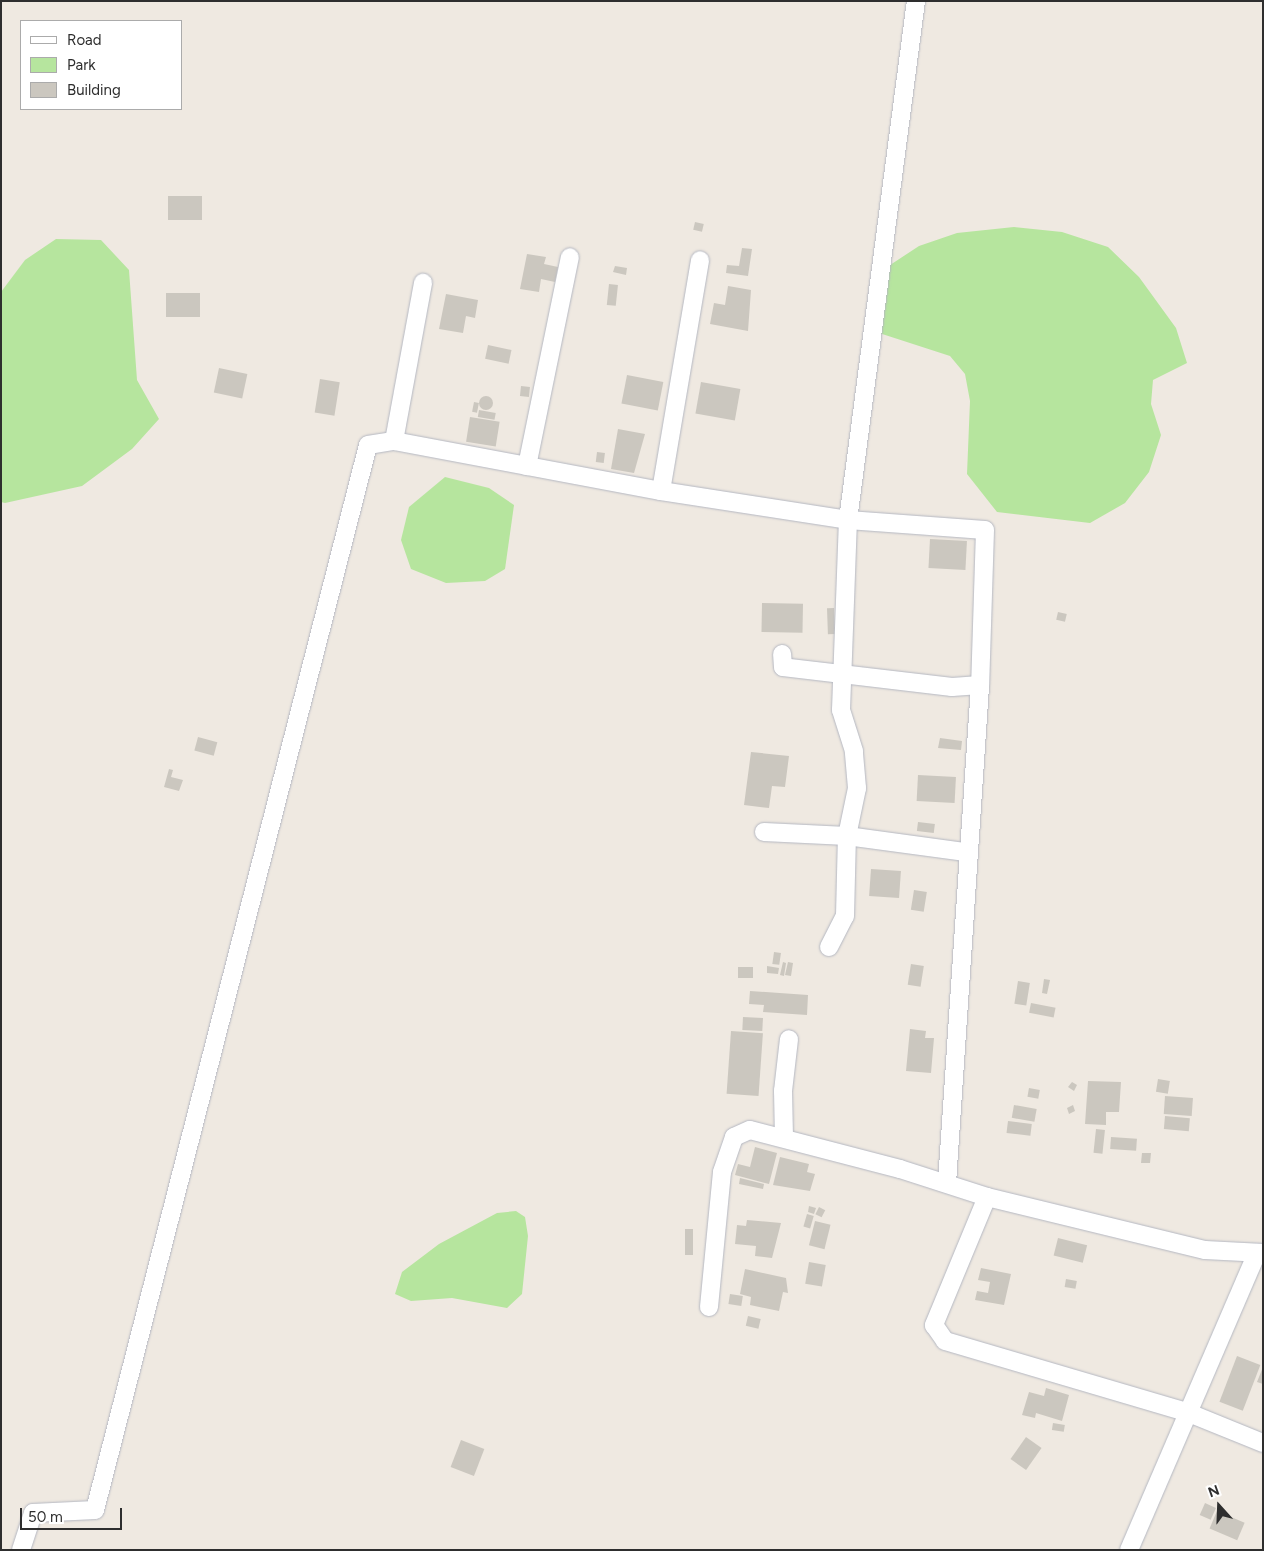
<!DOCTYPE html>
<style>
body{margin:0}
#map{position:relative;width:1264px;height:1551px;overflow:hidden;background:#efe9e1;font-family:Figtree,sans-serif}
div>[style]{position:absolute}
.green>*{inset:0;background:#b6e59e}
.building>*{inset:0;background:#cbc7bf;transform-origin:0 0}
.round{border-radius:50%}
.roads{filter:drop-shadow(0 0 1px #b4b7c1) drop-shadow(0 0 1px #b4b7c1)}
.minor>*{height:18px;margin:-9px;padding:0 9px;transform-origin:9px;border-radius:9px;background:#fff}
span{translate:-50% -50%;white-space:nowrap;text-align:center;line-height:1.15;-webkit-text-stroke:4px #fff;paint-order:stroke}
.frame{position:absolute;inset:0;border:2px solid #2e2e2e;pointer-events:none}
.legend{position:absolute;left:20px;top:20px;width:162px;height:90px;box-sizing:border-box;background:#fff;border:1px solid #ababab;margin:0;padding:6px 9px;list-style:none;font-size:15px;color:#2e2e2e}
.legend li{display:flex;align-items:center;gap:10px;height:25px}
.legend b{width:25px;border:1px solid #ababab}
.north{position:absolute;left:1194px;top:1481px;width:50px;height:50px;-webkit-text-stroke:4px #fff;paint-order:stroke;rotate:340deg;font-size:14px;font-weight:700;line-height:20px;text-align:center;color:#2e2e2e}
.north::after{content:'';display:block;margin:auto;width:18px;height:22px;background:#2e2e2e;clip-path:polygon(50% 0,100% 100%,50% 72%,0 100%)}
.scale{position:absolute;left:20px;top:1508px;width:102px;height:22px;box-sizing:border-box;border:2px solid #2e2e2e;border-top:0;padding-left:6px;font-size:15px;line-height:18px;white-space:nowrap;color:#2e2e2e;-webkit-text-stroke:4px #fff;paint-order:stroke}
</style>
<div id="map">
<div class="green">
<i style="clip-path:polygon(1014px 227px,1062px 232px,1108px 247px,1139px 277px,1176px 328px,1187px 363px,1153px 380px,1151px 404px,1161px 435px,1149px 472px,1125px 503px,1090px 523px,997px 512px,967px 474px,970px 401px,965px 374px,950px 356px,876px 332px,884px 269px,919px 246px,957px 233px)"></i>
<i style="clip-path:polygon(56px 239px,101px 240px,129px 270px,137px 380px,159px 419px,132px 449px,82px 486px,5px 503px,1px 502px,1px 292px,25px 260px)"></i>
<i style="clip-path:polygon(445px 477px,489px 488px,514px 505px,505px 569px,485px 581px,446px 583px,411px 569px,401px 540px,409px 507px)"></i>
<i style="clip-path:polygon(516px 1211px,525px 1217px,528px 1236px,522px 1294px,507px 1308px,452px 1298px,411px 1301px,395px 1294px,402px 1272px,439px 1244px,497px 1213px)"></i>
</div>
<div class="building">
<i style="left:168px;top:196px;width:34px;height:24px"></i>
<i style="left:695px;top:222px;width:9px;height:8px;rotate:13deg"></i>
<i style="clip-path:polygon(742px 248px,752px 249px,748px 276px,726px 273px,727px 265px,739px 266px)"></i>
<i style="clip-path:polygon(527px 254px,546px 257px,544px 264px,558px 267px,555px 282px,541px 279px,539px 292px,520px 289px)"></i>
<i style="clip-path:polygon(615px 266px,627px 268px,626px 275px,613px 272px)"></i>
<i style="left:609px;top:284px;width:9px;height:21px;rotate:6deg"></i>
<i style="clip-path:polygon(728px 286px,751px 290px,748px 331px,710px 324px,714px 303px,725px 305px)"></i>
<i style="left:166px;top:293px;width:34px;height:24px"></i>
<i style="clip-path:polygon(446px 294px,478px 300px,475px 318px,466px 316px,463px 333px,439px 329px)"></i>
<i style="left:488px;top:345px;width:24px;height:14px;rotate:12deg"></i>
<i style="left:219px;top:368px;width:29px;height:25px;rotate:12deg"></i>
<i style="left:627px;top:375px;width:37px;height:29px;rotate:11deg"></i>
<i style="left:320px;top:379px;width:20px;height:34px;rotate:9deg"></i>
<i style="left:701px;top:382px;width:40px;height:32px;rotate:10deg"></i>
<i style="left:521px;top:386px;width:9px;height:10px;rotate:6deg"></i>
<i class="round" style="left:479px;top:396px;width:14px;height:14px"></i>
<i style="left:474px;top:402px;width:5px;height:10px;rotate:11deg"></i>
<i style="left:479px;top:410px;width:17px;height:7px;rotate:10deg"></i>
<i style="left:470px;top:417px;width:30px;height:25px;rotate:9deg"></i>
<i style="clip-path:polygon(618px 429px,645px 434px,634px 473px,611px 469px)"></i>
<i style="left:597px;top:452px;width:8px;height:10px;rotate:7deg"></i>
<i style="left:930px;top:539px;width:37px;height:29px;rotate:3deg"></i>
<i style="left:762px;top:603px;width:41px;height:29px;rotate:1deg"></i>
<i style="left:834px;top:608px;width:26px;height:7px;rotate:88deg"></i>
<i style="left:1058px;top:612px;width:9px;height:8px;rotate:13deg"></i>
<i style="left:198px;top:737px;width:20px;height:14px;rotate:15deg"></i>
<i style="clip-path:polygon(940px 738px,962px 741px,961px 750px,938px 748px)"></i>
<i style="clip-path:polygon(751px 752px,789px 756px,785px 787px,772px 786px,769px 808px,744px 805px)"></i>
<i style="clip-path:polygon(169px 769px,173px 770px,171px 777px,183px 780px,179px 791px,164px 787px)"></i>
<i style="left:918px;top:775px;width:38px;height:26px;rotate:3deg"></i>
<i style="left:918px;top:822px;width:17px;height:9px;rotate:7deg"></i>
<i style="left:871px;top:869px;width:30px;height:27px;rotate:4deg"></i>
<i style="left:914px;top:890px;width:13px;height:20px;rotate:9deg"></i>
<i style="left:774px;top:952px;width:7px;height:12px;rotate:8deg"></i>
<i style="clip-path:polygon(783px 962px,786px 963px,784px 976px,780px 975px)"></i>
<i style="clip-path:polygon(788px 962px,793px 963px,791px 976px,785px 975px)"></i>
<i style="left:911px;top:964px;width:13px;height:21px;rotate:9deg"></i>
<i style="clip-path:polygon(767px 966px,779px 968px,778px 974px,767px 973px)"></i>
<i style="left:738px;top:967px;width:15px;height:11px"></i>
<i style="clip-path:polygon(1044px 979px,1050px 980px,1047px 994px,1042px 993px)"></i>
<i style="left:1018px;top:981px;width:12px;height:23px;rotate:9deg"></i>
<i style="clip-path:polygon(750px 991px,808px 995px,807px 1015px,763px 1012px,764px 1005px,749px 1004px)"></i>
<i style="left:1031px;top:1003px;width:25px;height:10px;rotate:11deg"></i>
<i style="left:743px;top:1017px;width:20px;height:13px;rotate:3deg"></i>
<i style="clip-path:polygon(910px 1029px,926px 1031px,925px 1038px,934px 1038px,931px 1073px,906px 1071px)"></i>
<i style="left:731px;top:1031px;width:32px;height:63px;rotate:4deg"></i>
<i style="left:1158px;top:1079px;width:12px;height:13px;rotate:9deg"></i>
<i style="clip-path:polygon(1088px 1081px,1121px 1082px,1119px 1112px,1106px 1112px,1106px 1125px,1085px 1124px)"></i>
<i style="clip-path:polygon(1072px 1082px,1077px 1085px,1074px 1091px,1068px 1087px)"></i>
<i style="left:1029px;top:1088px;width:11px;height:9px;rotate:10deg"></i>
<i style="left:1165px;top:1096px;width:28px;height:18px;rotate:4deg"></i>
<i style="left:1014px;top:1105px;width:23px;height:13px;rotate:10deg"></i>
<i style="clip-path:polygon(1073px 1105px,1075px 1111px,1069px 1114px,1067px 1108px)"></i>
<i style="left:1165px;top:1116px;width:25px;height:13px;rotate:5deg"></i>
<i style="left:1008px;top:1121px;width:24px;height:12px;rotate:7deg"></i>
<i style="left:1096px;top:1129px;width:9px;height:24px;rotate:6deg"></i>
<i style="left:1111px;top:1137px;width:26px;height:12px;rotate:4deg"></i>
<i style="clip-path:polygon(755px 1147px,777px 1153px,769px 1184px,735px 1175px,738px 1164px,750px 1167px)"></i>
<i style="clip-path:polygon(1142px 1153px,1151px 1153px,1150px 1163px,1141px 1163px)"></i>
<i style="clip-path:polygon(780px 1157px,809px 1164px,807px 1172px,815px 1174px,810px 1191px,773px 1185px)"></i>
<i style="clip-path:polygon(740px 1178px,764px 1184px,763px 1189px,739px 1184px)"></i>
<i style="clip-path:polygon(809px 1206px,816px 1208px,814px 1214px,808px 1212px)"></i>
<i style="left:819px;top:1207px;width:7px;height:8px;rotate:27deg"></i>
<i style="left:807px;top:1214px;width:7px;height:13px;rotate:16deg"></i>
<i style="clip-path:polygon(747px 1220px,781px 1223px,772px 1258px,755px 1256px,756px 1246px,735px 1244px,737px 1225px,746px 1226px)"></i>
<i style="left:815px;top:1221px;width:16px;height:25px;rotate:14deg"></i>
<i style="left:685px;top:1229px;width:8px;height:26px"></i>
<i style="left:1058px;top:1238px;width:30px;height:18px;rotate:14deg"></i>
<i style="left:809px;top:1262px;width:17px;height:22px;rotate:10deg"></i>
<i style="clip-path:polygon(981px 1268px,1011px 1274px,1004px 1305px,975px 1300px,977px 1291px,988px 1293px,990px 1282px,978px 1280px)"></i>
<i style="clip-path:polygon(745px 1269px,786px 1278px,788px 1293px,783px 1292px,779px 1311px,750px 1305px,751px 1297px,740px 1294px)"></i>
<i style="left:1066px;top:1279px;width:11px;height:8px;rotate:10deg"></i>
<i style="left:730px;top:1294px;width:13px;height:10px;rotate:9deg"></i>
<i style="left:748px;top:1316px;width:13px;height:10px;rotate:13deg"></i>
<i style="left:1237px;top:1356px;width:25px;height:49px;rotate:21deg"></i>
<i style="clip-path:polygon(1263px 1367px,1263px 1384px,1257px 1382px)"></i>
<i style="clip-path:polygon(1046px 1388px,1069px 1395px,1062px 1421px,1036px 1413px,1035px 1418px,1022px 1415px,1029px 1392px,1044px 1396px)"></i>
<i style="left:1053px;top:1423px;width:12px;height:7px;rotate:9deg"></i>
<i style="left:1026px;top:1437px;width:19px;height:27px;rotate:35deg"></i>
<i style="left:461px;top:1440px;width:25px;height:29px;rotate:21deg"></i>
<i style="left:1205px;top:1503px;width:12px;height:13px;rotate:24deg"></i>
<i style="left:1217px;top:1511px;width:30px;height:19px;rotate:23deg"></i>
</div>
<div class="roads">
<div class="minor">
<i style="left:394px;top:441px;width:161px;rotate:-79.6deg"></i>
<i style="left:527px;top:466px;width:213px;rotate:-78.4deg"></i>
<i style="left:661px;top:491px;width:234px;rotate:-80.4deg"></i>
<i style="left:764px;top:832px;width:83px;rotate:2.8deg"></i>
<i style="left:847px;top:836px;width:120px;rotate:7.7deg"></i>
<i style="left:829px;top:947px;width:35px;rotate:-63deg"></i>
<i style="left:845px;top:916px;width:80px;rotate:-88.6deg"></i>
<i style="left:847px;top:836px;width:49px;rotate:-78.2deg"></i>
<i style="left:857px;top:788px;width:37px;rotate:-95deg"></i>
<i style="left:854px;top:751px;width:43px;rotate:-107.6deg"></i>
<i style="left:841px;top:710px;width:190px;rotate:-87.9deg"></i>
<i style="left:848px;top:520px;width:523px;rotate:-82.54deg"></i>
<i style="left:784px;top:1138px;width:47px;rotate:-91.2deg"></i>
<i style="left:783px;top:1091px;width:52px;rotate:-83.4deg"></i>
<i style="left:947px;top:1183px;width:499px;rotate:-86.2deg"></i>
<i style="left:987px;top:1197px;width:139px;rotate:112.5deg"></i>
<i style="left:934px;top:1325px;width:19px;rotate:55deg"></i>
<i style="left:945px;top:1341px;width:254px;rotate:16.4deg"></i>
<i style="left:1189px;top:1413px;width:80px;rotate:22.1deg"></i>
<i style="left:709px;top:1307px;width:136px;rotate:-84.5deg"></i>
<i style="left:722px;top:1172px;width:37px;rotate:-71deg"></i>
<i style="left:734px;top:1137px;width:17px;rotate:-24deg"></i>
<i style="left:750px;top:1130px;width:155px;rotate:14.6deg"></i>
<i style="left:900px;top:1169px;width:91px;rotate:17.8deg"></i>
<i style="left:987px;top:1197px;width:224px;rotate:13.7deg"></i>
<i style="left:1205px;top:1250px;width:58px;rotate:3deg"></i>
<i style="left:21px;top:1550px;width:39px;rotate:-72deg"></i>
<i style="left:33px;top:1513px;width:62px;rotate:-2.8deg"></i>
<i style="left:95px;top:1510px;width:1099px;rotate:-75.62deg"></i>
<i style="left:368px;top:445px;width:26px;rotate:-9deg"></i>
<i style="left:394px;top:441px;width:272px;rotate:10.6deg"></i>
<i style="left:661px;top:491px;width:189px;rotate:8.8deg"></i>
<i style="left:848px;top:520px;width:137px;rotate:4.2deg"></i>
<i style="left:985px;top:530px;width:155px;rotate:91.8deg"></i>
<i style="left:980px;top:685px;width:28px;rotate:176deg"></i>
<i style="left:952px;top:687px;width:170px;rotate:-173.3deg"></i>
<i style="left:783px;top:667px;width:13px;rotate:-94deg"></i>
<i style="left:1129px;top:1550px;width:323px;rotate:-66.7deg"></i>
</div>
</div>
<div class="frame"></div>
<ul class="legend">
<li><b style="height:6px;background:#fff"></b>Road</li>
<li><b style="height:14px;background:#b6e59e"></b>Park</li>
<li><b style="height:14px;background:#cbc7bf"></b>Building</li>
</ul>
<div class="north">N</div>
<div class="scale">50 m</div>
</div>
